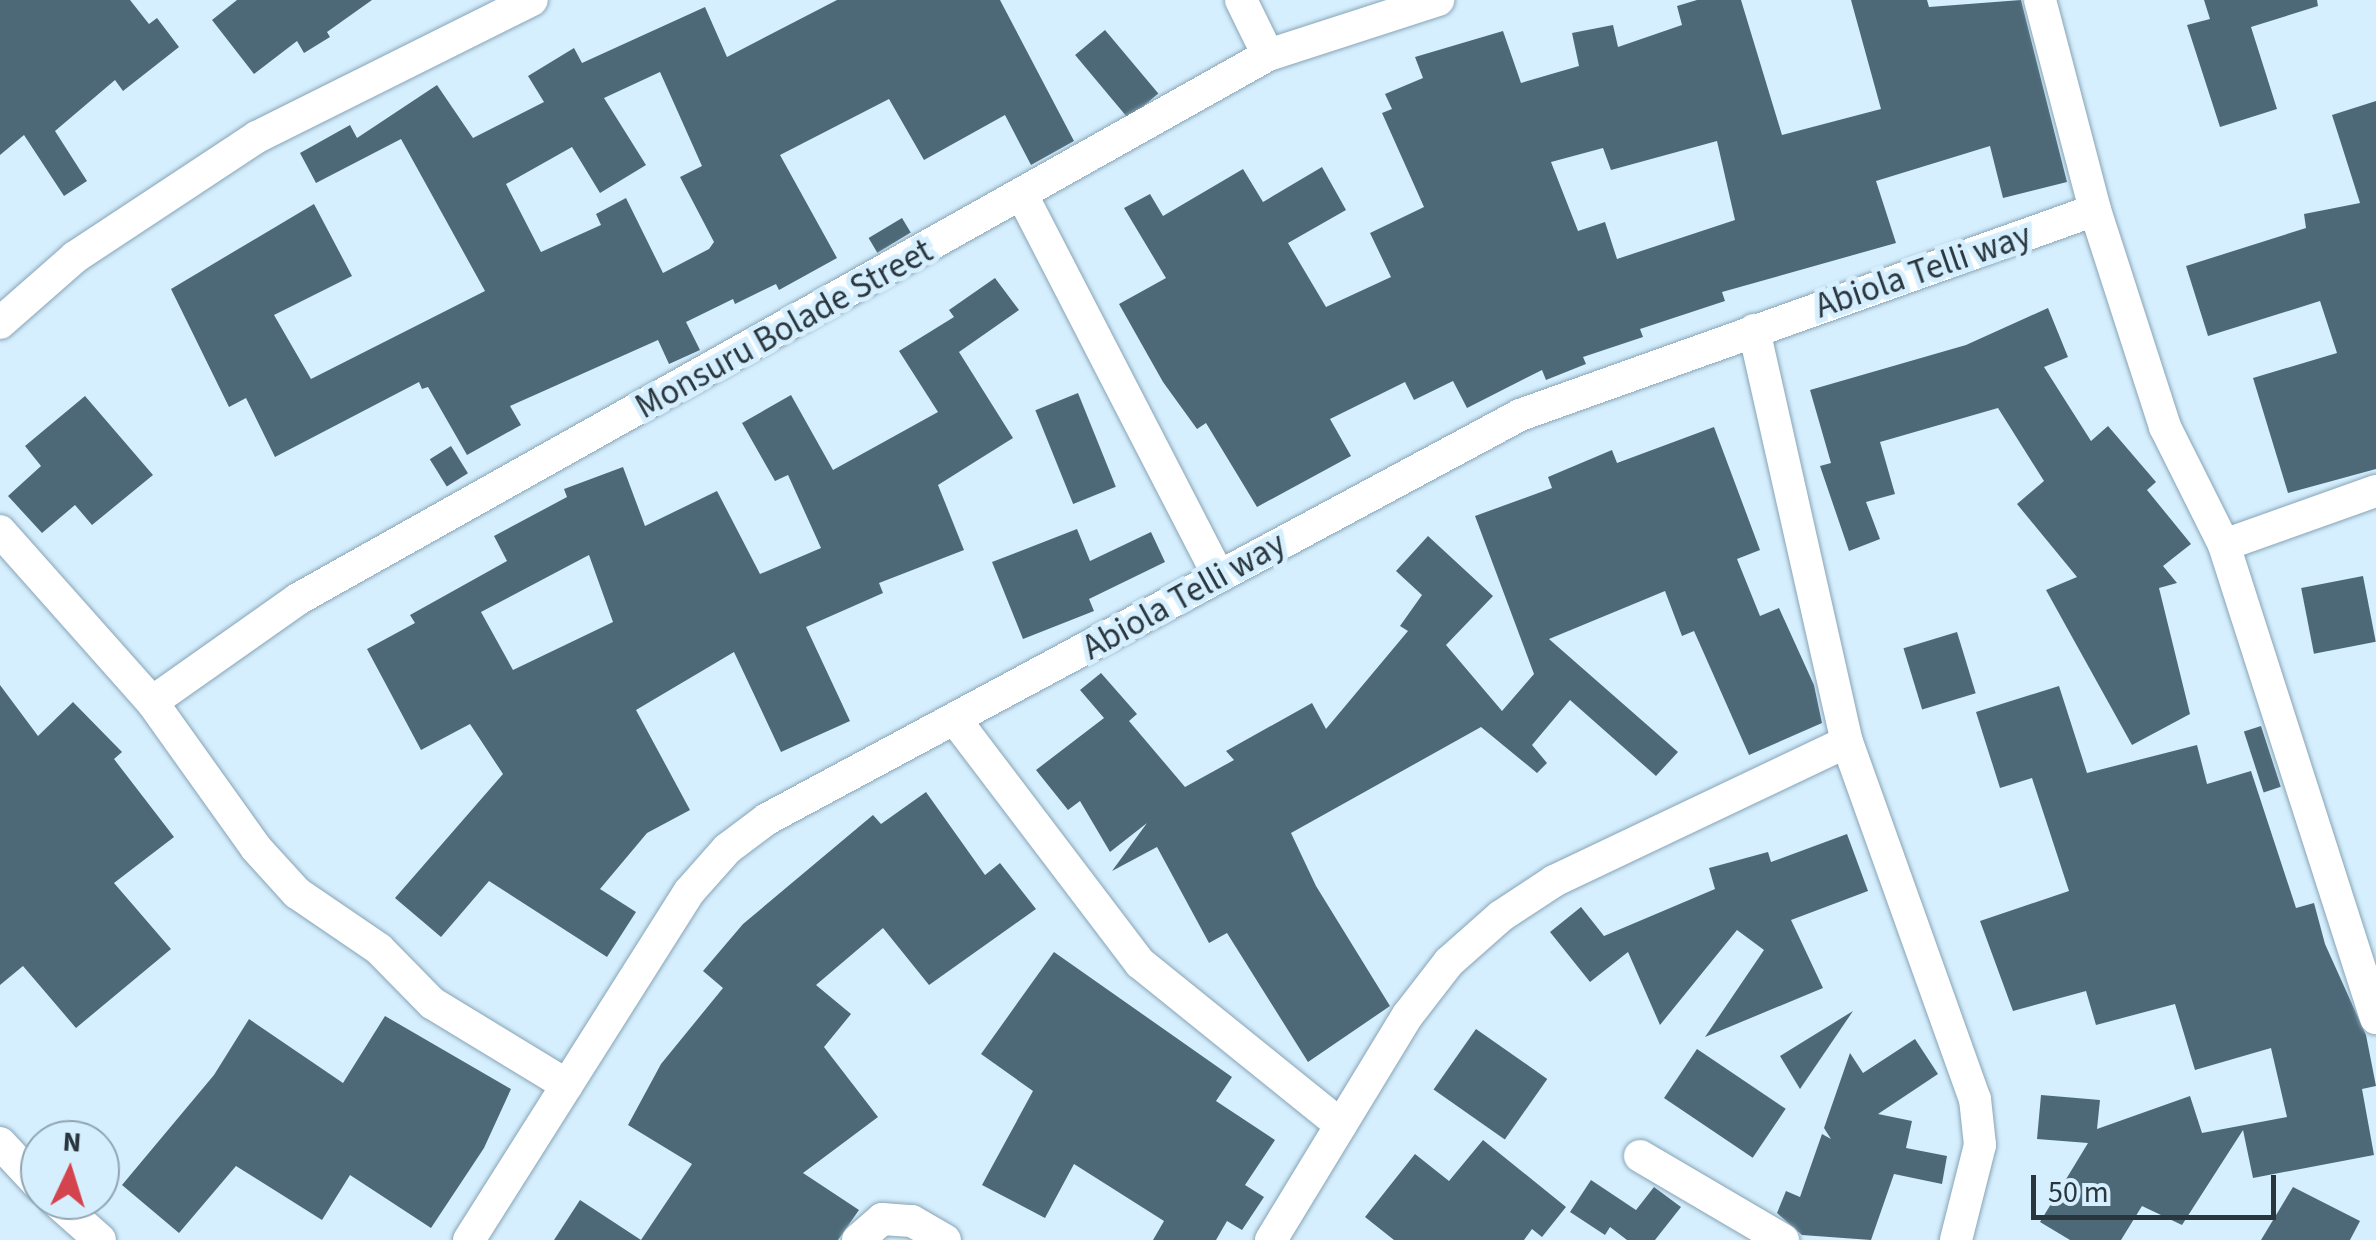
<!DOCTYPE html>
<style>
body{margin:0}
#map{position:relative;width:2376px;height:1240px;overflow:hidden;background:#d6effe;font-family:"Source Sans 3",sans-serif}
div>[style]{position:absolute}
.building>*{inset:0;background:#4d6978;transform-origin:0 0}
.roads{filter:drop-shadow(0 0 2px #87a4b6) drop-shadow(0 0 2px #87a4b6)}
.minor>*{height:32px;margin:-16px;padding:0 16px;transform-origin:16px;border-radius:16px;background:#fff}
span{translate:-50% -50%;white-space:nowrap;text-align:center;line-height:1.15;-webkit-text-stroke:10px #d6effe;paint-order:stroke}
.street-label{font-size:35px;color:#2a363d}
.north{position:absolute;left:20px;top:1120px;width:100px;height:100px;box-sizing:border-box;background:#d6effe;border:2px solid #91a5b1;border-radius:50%;rotate:4deg;font-size:28px;font-weight:700;line-height:40px;text-align:center;color:#2a363d}
.north::after{content:'';display:block;margin:auto;width:35px;height:45px;background:#d4444e;clip-path:polygon(50% 0,100% 100%,50% 72%,0 100%)}
.scale{position:absolute;left:2031px;top:1175px;width:245px;height:45px;box-sizing:border-box;border:5px solid #2a363d;border-top:0;padding-left:12px;font-size:30px;line-height:35px;white-space:nowrap;color:#2a363d;-webkit-text-stroke:8px #d6effe;paint-order:stroke}
</style>
<div id="map">
<div class="building">
<i style="clip-path:polygon(0 0,130px 0,149px 24px,157px 18px,179px 47px,123px 91px,115px 80px,55px 131px,87px 181px,64px 196px,24px 135px,0 155px)"></i>
<i style="clip-path:polygon(237px 0,372px 0,327px 32px,330px 37px,304px 53px,297px 41px,254px 74px,212px 20px)"></i>
<i style="clip-path:polygon(evenodd,837px 0,1000px 0,1074px 141px,1031px 165px,1005px 115px,924px 160px,889px 99px,780px 155px,837px 258px,779px 290px,776px 284px,735px 304px,733px 299px,686px 322px,700px 350px,669px 364px,658px 340px,510px 406px,521px 425px,467px 455px,428px 387px,422px 389px,419px 382px,275px 457px,246px 398px,229px 407px,171px 289px,314px 204px,352px 276px,274px 315px,311px 379px,485px 291px,401px 139px,316px 183px,300px 153px,350px 125px,357px 138px,437px 85px,473px 138px,544px 102px,528px 76px,574px 48px,582px 63px,705px 7px,727px 57px,837px 0,660px 72px,702px 166px,680px 177px,714px 242px,709px 249px,663px 273px,626px 198px,596px 214px,601px 225px,541px 252px,506px 184px,572px 147px,600px 193px,646px 165px,604px 98px,660px 72px)"></i>
<i style="clip-path:polygon(evenodd,1697px 0,1741px 0,1782px 135px,1881px 109px,1851px 0,1927px 0,1929px 7px,2021px 0,2067px 182px,2003px 198px,1990px 146px,1876px 181px,1896px 243px,1722px 292px,1725px 301px,1640px 329px,1643px 337px,1583px 357px,1586px 364px,1546px 380px,1542px 370px,1467px 408px,1453px 381px,1414px 400px,1405px 382px,1330px 419px,1351px 456px,1257px 507px,1206px 423px,1197px 429px,1163px 382px,1119px 304px,1166px 278px,1124px 208px,1150px 194px,1163px 216px,1243px 169px,1263px 202px,1322px 167px,1346px 210px,1288px 243px,1326px 307px,1391px 277px,1370px 233px,1424px 207px,1382px 113px,1392px 109px,1385px 94px,1423px 78px,1415px 57px,1503px 31px,1521px 83px,1579px 66px,1572px 33px,1613px 25px,1618px 47px,1682px 25px,1677px 6px,1697px 0,1717px 141px,1735px 220px,1617px 259px,1605px 222px,1578px 231px,1551px 162px,1603px 148px,1611px 170px,1717px 141px)"></i>
<i style="clip-path:polygon(2204px 0,2317px 0,2318px 6px,2251px 27px,2277px 109px,2220px 127px,2187px 25px,2210px 19px)"></i>
<i style="left:1105px;top:30px;width:83px;height:39px;rotate:50deg"></i>
<i style="clip-path:polygon(2376px 101px,2376px 469px,2288px 493px,2253px 378px,2337px 353px,2320px 301px,2208px 336px,2186px 266px,2306px 228px,2304px 214px,2360px 203px,2332px 115px)"></i>
<i style="left:902px;top:218px;width:17px;height:39px;rotate:59deg"></i>
<i style="clip-path:polygon(evenodd,995px 278px,1019px 310px,959px 352px,1013px 438px,938px 485px,964px 550px,879px 583px,883px 593px,806px 627px,850px 721px,781px 752px,734px 652px,636px 710px,690px 810px,647px 833px,600px 889px,636px 912px,607px 957px,489px 881px,441px 937px,395px 898px,503px 774px,470px 724px,421px 750px,367px 649px,415px 623px,410px 615px,507px 561px,494px 536px,567px 497px,564px 489px,623px 467px,645px 526px,717px 491px,760px 574px,821px 548px,788px 475px,775px 481px,742px 423px,791px 395px,833px 470px,938px 412px,899px 351px,954px 317px,949px 310px,995px 278px,589px 555px,613px 622px,513px 670px,481px 612px,589px 555px)"></i>
<i style="clip-path:polygon(2048px 308px,2068px 357px,2044px 367px,2091px 441px,2108px 426px,2156px 482px,2147px 490px,2191px 544px,2163px 566px,2177px 583px,2159px 588px,2190px 714px,2132px 745px,2046px 590px,2077px 577px,2017px 504px,2044px 481px,1998px 408px,1880px 442px,1895px 494px,1866px 502px,1880px 539px,1849px 551px,1820px 466px,1831px 463px,1810px 390px,1966px 345px)"></i>
<i style="left:1078px;top:393px;width:101px;height:46px;rotate:68deg"></i>
<i style="clip-path:polygon(85px 396px,153px 475px,92px 525px,75px 505px,42px 533px,8px 496px,41px 466px,25px 446px)"></i>
<i style="clip-path:polygon(1714px 427px,1760px 550px,1737px 559px,1760px 616px,1779px 608px,1814px 685px,1822px 723px,1749px 755px,1694px 631px,1682px 636px,1665px 591px,1549px 639px,1678px 752px,1656px 776px,1570px 700px,1532px 745px,1547px 763px,1537px 773px,1481px 727px,1291px 833px,1316px 886px,1390px 1006px,1308px 1062px,1227px 933px,1209px 943px,1157px 847px,1112px 871px,1147px 823px,1110px 852px,1080px 801px,1068px 810px,1036px 770px,1104px 718px,1080px 690px,1101px 673px,1137px 714px,1129px 721px,1185px 787px,1234px 760px,1226px 751px,1312px 703px,1326px 729px,1408px 631px,1400px 626px,1422px 595px,1396px 571px,1428px 536px,1493px 596px,1446px 645px,1502px 711px,1534px 674px,1475px 516px,1552px 488px,1548px 477px,1612px 450px,1617px 463px)"></i>
<i style="left:451px;top:446px;width:32px;height:25px;rotate:58deg"></i>
<i style="clip-path:polygon(1077px 529px,1090px 561px,1151px 532px,1165px 562px,1089px 599px,1094px 611px,1023px 639px,992px 562px)"></i>
<i style="left:2363px;top:576px;width:67px;height:63px;rotate:79deg"></i>
<i style="left:1957px;top:632px;width:64px;height:56px;rotate:73deg"></i>
<i style="clip-path:polygon(0 685px,38px 736px,73px 702px,122px 752px,114px 759px,174px 837px,114px 883px,171px 949px,76px 1028px,23px 966px,0 985px)"></i>
<i style="clip-path:polygon(2059px 686px,2087px 773px,2197px 745px,2207px 784px,2251px 771px,2296px 908px,2314px 903px,2325px 944px,2366px 1035px,2376px 1086px,2362px 1089px,2374px 1155px,2253px 1178px,2243px 1130px,2182px 1225px,2142px 1206px,2121px 1240px,2070px 1240px,2040px 1222px,2088px 1143px,2037px 1139px,2041px 1095px,2100px 1100px,2097px 1129px,2190px 1096px,2202px 1133px,2287px 1117px,2271px 1048px,2195px 1070px,2175px 1004px,2096px 1025px,2086px 991px,2013px 1011px,1980px 921px,2069px 891px,2032px 778px,2000px 788px,1976px 712px)"></i>
<i style="left:2261px;top:726px;width:64px;height:18px;rotate:72deg"></i>
<i style="clip-path:polygon(926px 792px,985px 875px,1000px 863px,1036px 909px,929px 985px,883px 928px,816px 985px,851px 1014px,824px 1047px,878px 1117px,803px 1173px,859px 1210px,838px 1240px,554px 1240px,580px 1200px,641px 1240px,692px 1164px,628px 1125px,661px 1064px,723px 988px,703px 971px,743px 924px,873px 815px,881px 824px)"></i>
<i style="clip-path:polygon(1847px 834px,1868px 891px,1791px 920px,1823px 988px,1705px 1037px,1764px 950px,1737px 930px,1660px 1025px,1628px 952px,1590px 982px,1550px 932px,1581px 907px,1604px 936px,1715px 889px,1709px 868px,1768px 852px,1771px 862px)"></i>
<i style="clip-path:polygon(1054px 952px,1232px 1077px,1216px 1101px,1275px 1140px,1245px 1185px,1264px 1197px,1242px 1230px,1227px 1221px,1216px 1240px,1153px 1240px,1164px 1221px,1074px 1164px,1045px 1218px,982px 1185px,1033px 1091px,981px 1054px)"></i>
<i style="clip-path:polygon(1853px 1011px,1800px 1089px,1780px 1056px)"></i>
<i style="clip-path:polygon(385px 1016px,511px 1089px,484px 1148px,431px 1228px,350px 1175px,322px 1220px,236px 1166px,179px 1233px,122px 1185px,214px 1075px,249px 1019px,343px 1083px)"></i>
<i style="left:1476px;top:1029px;width:87px;height:74px;rotate:35deg"></i>
<i style="clip-path:polygon(1915px 1039px,1938px 1074px,1878px 1114px,1912px 1121px,1906px 1148px,1947px 1156px,1942px 1184px,1894px 1174px,1871px 1240px,1802px 1235px,1777px 1213px,1786px 1191px,1800px 1197px,1822px 1134px,1831px 1139px,1824px 1128px,1850px 1053px,1863px 1073px)"></i>
<i style="left:1697px;top:1049px;width:107px;height:59px;rotate:34deg"></i>
<i style="clip-path:polygon(1483px 1140px,1566px 1207px,1542px 1237px,1532px 1229px,1524px 1240px,1394px 1240px,1365px 1217px,1415px 1154px,1449px 1181px)"></i>
<i style="clip-path:polygon(1591px 1180px,1636px 1210px,1654px 1187px,1681px 1207px,1655px 1240px,1627px 1240px,1610px 1227px,1605px 1235px,1570px 1212px)"></i>
<i style="clip-path:polygon(2293px 1187px,2360px 1221px,2350px 1240px,2261px 1240px)"></i>
</div>
<div class="roads">
<div class="minor">
<i style="left:1241px;top:0;width:61px;rotate:63.9deg"></i>
<i style="left:2040px;top:0;width:217px;rotate:75.3deg"></i>
<i style="left:2095px;top:210px;width:228px;rotate:72.1deg"></i>
<i style="left:2165px;top:427px;width:132px;rotate:63.4deg"></i>
<i style="left:2224px;top:545px;width:497px;rotate:72.2deg"></i>
<i style="left:1022px;top:195px;width:427px;rotate:62.7deg"></i>
<i style="left:0;top:323px;width:100px;rotate:-41.3deg"></i>
<i style="left:75px;top:257px;width:218px;rotate:-33.4deg"></i>
<i style="left:257px;top:137px;width:307px;rotate:-26.5deg"></i>
<i style="left:1754px;top:330px;width:422px;rotate:77.3deg"></i>
<i style="left:1847px;top:742px;width:379px;rotate:70.3deg"></i>
<i style="left:1975px;top:1099px;width:46px;rotate:83.8deg"></i>
<i style="left:1980px;top:1145px;width:98px;rotate:104.2deg"></i>
<i style="left:0;top:531px;width:229px;rotate:48.4deg"></i>
<i style="left:152px;top:702px;width:179px;rotate:54.5deg"></i>
<i style="left:256px;top:848px;width:61px;rotate:47.7deg"></i>
<i style="left:297px;top:893px;width:99px;rotate:34.3deg"></i>
<i style="left:379px;top:949px;width:76px;rotate:45.5deg"></i>
<i style="left:432px;top:1003px;width:158px;rotate:31.3deg"></i>
<i style="left:2224px;top:545px;width:161px;rotate:-19.6deg"></i>
<i style="left:152px;top:702px;width:179px;rotate:-35.2deg"></i>
<i style="left:298px;top:599px;width:1112px;rotate:-29.28deg"></i>
<i style="left:1268px;top:55px;width:179px;rotate:-17.9deg"></i>
<i style="left:957px;top:722px;width:303px;rotate:52.8deg"></i>
<i style="left:1140px;top:963px;width:258px;rotate:38.9deg"></i>
<i style="left:0;top:1143px;width:59px;rotate:47.1deg"></i>
<i style="left:1640px;top:1156px;width:166px;rotate:30.4deg"></i>
<i style="left:55px;top:1200px;width:60px;rotate:41.6deg"></i>
<i style="left:469px;top:1240px;width:412px;rotate:-57.7deg"></i>
<i style="left:689px;top:892px;width:57px;rotate:-48.5deg"></i>
<i style="left:727px;top:849px;width:50px;rotate:-36.9deg"></i>
<i style="left:767px;top:819px;width:855px;rotate:-28.21deg"></i>
<i style="left:1520px;top:415px;width:610px;rotate:-19.62deg"></i>
<i style="left:858px;top:1240px;width:32px;rotate:-41deg"></i>
<i style="left:882px;top:1219px;width:30px;rotate:4deg"></i>
<i style="left:912px;top:1221px;width:38px;rotate:30deg"></i>
<i style="left:1271px;top:1240px;width:263px;rotate:-58.7deg"></i>
<i style="left:1408px;top:1015px;width:67px;rotate:-52.3deg"></i>
<i style="left:1449px;top:962px;width:69px;rotate:-41.5deg"></i>
<i style="left:1501px;top:916px;width:64px;rotate:-33.4deg"></i>
<i style="left:1554px;top:881px;width:324px;rotate:-25.4deg"></i>
</div>
</div>
<div class="street-label">
<span style="left:1923px;top:271px;rotate:-19deg">Abiola Telli way</span>
<span style="left:784px;top:329px;rotate:-29deg">Monsuru Bolade Street</span>
<span style="left:1184px;top:596px;rotate:-29deg">Abiola Telli way</span>
</div>
<div class="north">N</div>
<div class="scale">50 m</div>
</div>
